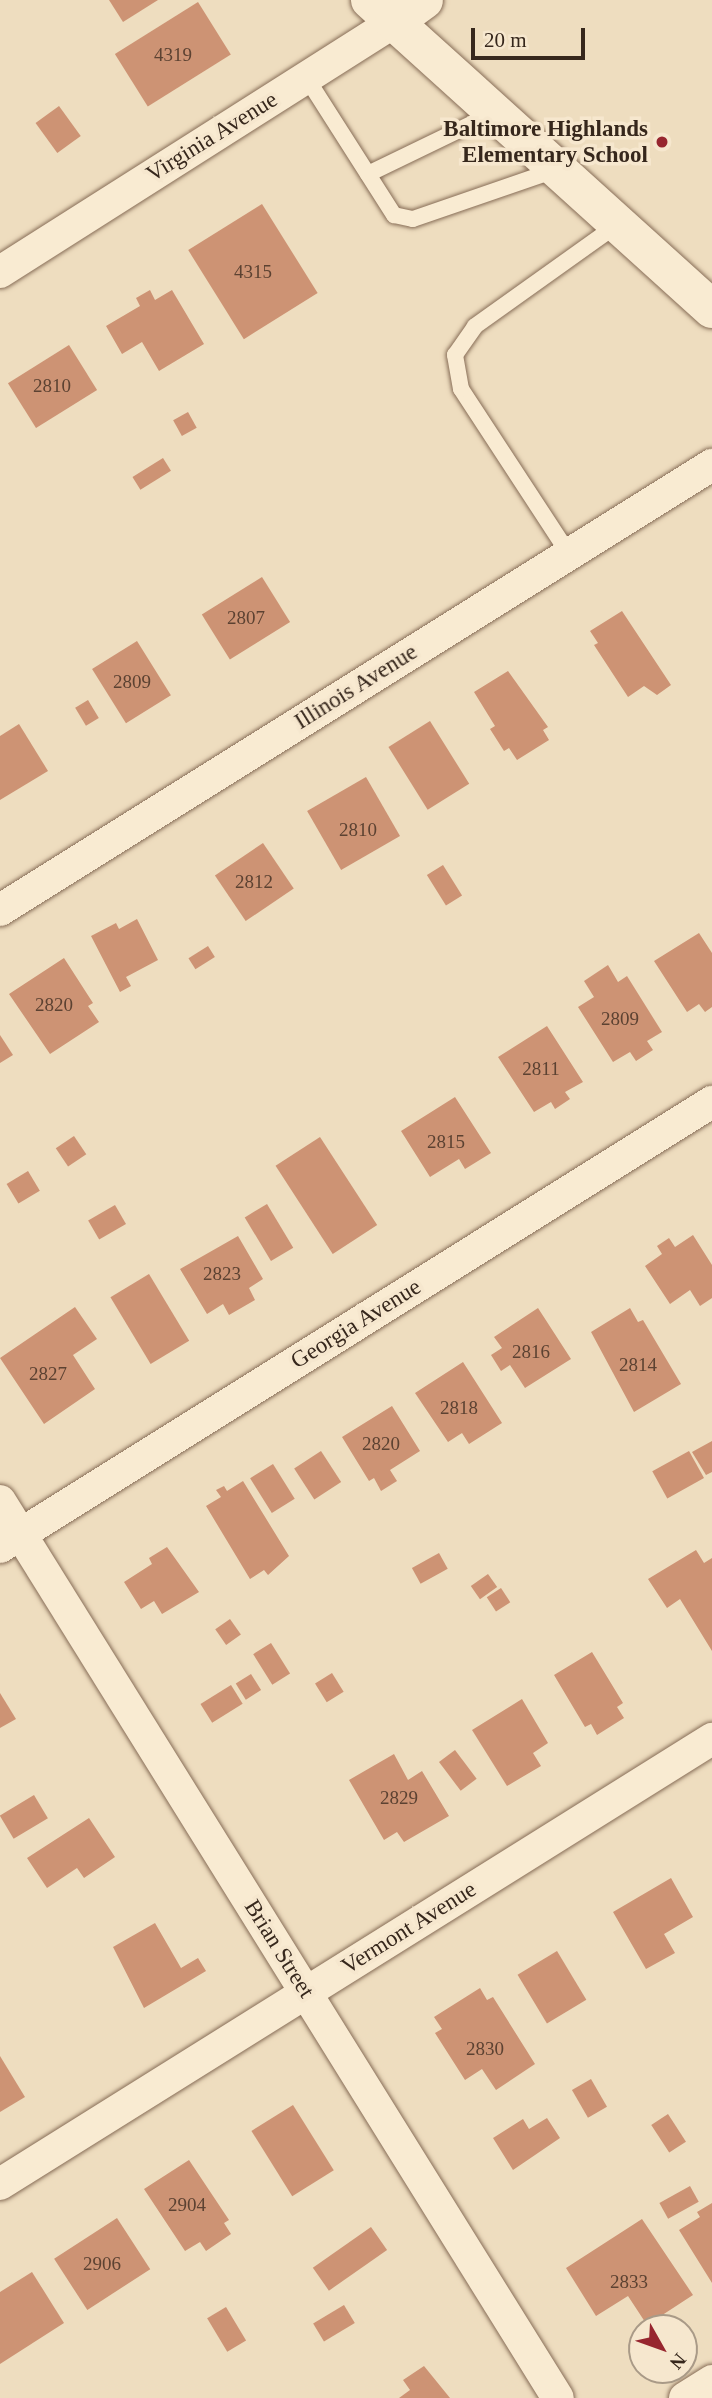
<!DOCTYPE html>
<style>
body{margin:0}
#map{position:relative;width:712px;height:2398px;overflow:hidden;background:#eeddbf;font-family:"Times New Roman",serif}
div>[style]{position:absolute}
.building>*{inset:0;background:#cd9374;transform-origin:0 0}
.roads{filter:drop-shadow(0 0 2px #876d57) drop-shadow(0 0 2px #876d57)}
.lane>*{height:16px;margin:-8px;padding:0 8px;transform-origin:8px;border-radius:8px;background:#f9ebd2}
.street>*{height:32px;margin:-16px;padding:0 16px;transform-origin:16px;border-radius:16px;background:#f9ebd2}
.secondary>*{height:38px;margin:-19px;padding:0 19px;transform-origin:19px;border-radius:19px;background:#f9ebd2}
.dots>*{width:19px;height:19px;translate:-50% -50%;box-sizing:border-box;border:4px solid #f6e7ce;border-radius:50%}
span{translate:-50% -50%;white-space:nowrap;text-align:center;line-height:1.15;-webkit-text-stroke:7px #f6e7ce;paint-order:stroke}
.number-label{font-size:19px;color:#5c4232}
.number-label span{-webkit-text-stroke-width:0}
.poi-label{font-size:23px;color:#36271c;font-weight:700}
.right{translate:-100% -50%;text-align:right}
.street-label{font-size:23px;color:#36271c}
.north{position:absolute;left:628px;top:2314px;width:70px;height:70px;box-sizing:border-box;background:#f6e7ce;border:2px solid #a99a87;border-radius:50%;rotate:130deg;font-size:19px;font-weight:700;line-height:28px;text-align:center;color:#36271c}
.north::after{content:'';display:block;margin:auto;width:24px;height:32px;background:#97262f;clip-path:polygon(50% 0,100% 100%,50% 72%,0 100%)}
.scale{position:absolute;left:471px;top:28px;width:114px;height:32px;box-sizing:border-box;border:4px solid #36271c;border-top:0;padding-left:9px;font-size:21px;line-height:24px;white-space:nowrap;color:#36271c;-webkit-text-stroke:5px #f6e7ce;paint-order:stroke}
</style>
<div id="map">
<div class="building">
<i style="clip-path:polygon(109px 0,158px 0,123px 22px)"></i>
<i style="left:198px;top:2px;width:62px;height:98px;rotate:58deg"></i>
<i style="left:59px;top:106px;width:37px;height:29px;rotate:54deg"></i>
<i style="left:262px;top:204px;width:105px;height:87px;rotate:58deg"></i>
<i style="clip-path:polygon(150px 290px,155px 300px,172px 290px,204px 344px,159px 371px,142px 342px,122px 354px,106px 326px,140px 306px,136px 298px)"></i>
<i style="left:69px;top:345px;width:53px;height:72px;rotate:58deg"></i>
<i style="left:188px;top:412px;width:18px;height:17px;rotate:61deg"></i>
<i style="left:163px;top:458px;width:15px;height:36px;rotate:58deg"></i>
<i style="left:262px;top:577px;width:53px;height:71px;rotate:58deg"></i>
<i style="clip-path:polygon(622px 611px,671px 685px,657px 695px,644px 686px,628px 697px,594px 645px,598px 643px,590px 631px)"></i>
<i style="left:137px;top:641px;width:64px;height:53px;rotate:58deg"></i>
<i style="clip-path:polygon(508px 671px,548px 727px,543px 730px,549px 740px,517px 760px,509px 748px,504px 751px,490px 729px,495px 726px,474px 692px)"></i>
<i style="left:88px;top:700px;width:21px;height:15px;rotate:59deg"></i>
<i style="left:430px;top:721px;width:74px;height:49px;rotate:58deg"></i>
<i style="clip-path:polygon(19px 724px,48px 771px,0 800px,0 736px)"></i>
<i style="left:366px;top:777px;width:68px;height:68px;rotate:60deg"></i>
<i style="left:263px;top:843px;width:55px;height:58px;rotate:56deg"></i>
<i style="left:443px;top:865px;width:36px;height:19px;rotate:58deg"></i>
<i style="clip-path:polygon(137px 919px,158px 960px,126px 977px,131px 986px,120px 992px,91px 936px,116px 923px,119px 929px)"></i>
<i style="clip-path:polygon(699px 933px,712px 953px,712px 1007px,705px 1012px,699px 1004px,687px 1012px,654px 961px)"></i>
<i style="left:208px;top:946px;width:13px;height:23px;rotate:58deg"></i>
<i style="clip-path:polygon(64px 958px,93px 1003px,88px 1006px,99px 1022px,50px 1054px,9px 994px)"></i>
<i style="clip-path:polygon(608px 965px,618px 982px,627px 976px,662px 1032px,647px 1041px,653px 1050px,636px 1061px,630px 1052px,613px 1062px,578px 1007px,594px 997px,584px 981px)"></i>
<i style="clip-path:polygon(547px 1026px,583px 1082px,565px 1092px,570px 1099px,555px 1109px,551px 1102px,534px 1112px,498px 1057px)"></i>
<i style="clip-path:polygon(0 1035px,13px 1055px,0 1063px)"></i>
<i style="clip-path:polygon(455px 1097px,491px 1153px,465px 1169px,459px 1159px,430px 1177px,401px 1131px)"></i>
<i style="left:74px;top:1136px;width:22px;height:22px;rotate:56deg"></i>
<i style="left:320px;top:1137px;width:105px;height:53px;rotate:57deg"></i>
<i style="left:28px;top:1171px;width:23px;height:25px;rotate:59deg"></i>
<i style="left:267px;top:1204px;width:51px;height:26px;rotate:59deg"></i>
<i style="left:115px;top:1205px;width:22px;height:31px;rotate:60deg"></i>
<i style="clip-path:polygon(693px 1235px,712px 1265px,712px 1298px,700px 1306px,690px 1290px,670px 1304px,645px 1266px,662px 1254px,657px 1246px,669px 1238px,675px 1247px)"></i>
<i style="clip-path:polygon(238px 1236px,263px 1279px,249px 1288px,255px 1300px,229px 1315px,223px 1304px,207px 1314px,180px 1269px)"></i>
<i style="left:149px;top:1274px;width:78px;height:45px;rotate:59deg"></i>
<i style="clip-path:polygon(75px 1307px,97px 1339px,73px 1355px,95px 1389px,44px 1424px,0 1358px)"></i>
<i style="clip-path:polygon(538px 1308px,571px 1359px,525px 1388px,510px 1365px,501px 1371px,491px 1355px,502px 1348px,494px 1337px)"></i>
<i style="clip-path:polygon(630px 1308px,638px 1322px,643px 1320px,681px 1384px,634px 1412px,591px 1332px)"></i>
<i style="clip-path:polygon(463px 1362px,502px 1423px,469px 1444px,462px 1433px,448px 1442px,415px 1393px)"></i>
<i style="clip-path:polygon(392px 1406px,420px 1451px,390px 1470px,397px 1481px,381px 1491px,374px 1478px,369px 1481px,342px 1437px)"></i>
<i style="clip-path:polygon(712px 1441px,712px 1472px,706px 1475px,692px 1452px)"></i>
<i style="left:321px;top:1451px;width:37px;height:32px;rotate:57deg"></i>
<i style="left:689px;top:1451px;width:31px;height:42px;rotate:61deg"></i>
<i style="left:273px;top:1464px;width:41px;height:27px;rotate:58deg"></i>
<i style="clip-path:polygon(243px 1481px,289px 1556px,268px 1575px,264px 1570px,250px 1579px,206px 1506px,221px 1497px,216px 1490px,224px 1486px,227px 1491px)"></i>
<i style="clip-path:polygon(167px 1547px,199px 1592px,162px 1614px,154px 1601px,141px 1609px,124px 1582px,152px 1564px,149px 1558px)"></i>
<i style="clip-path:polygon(696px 1550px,704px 1563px,712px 1558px,712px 1651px,680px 1599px,667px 1608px,648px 1579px)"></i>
<i style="left:439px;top:1553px;width:18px;height:31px;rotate:61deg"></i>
<i style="left:488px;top:1574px;width:16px;height:21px;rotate:55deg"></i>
<i style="left:501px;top:1588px;width:17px;height:17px;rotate:57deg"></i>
<i style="left:230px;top:1619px;width:19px;height:18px;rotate:55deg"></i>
<i style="left:271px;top:1643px;width:36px;height:21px;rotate:58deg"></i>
<i style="clip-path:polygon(592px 1652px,623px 1703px,617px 1707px,624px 1718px,597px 1735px,591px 1724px,585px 1727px,554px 1675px)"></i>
<i style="left:332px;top:1673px;width:22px;height:20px;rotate:58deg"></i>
<i style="left:251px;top:1674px;width:19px;height:18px;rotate:58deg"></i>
<i style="left:231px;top:1685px;width:22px;height:36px;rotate:58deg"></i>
<i style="clip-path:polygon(0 1693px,16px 1719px,0 1728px)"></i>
<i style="clip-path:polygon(522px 1699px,548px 1743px,533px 1753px,541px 1766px,507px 1786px,472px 1730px)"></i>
<i style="left:455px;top:1750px;width:36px;height:20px;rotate:53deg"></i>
<i style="clip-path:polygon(394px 1754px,408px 1780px,422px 1771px,449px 1816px,404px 1842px,397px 1832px,384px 1840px,349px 1780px)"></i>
<i style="left:34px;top:1795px;width:27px;height:40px;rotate:59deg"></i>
<i style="clip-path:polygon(89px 1818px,115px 1857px,84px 1878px,77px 1868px,47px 1888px,27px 1858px)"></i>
<i style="clip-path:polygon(671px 1878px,693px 1917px,664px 1934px,675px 1953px,646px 1969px,613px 1912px)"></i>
<i style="clip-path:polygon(155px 1923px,181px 1968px,198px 1958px,206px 1971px,144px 2008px,113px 1947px)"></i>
<i style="left:557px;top:1951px;width:57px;height:46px;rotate:59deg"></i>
<i style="clip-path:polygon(480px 1988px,487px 2000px,493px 1997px,535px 2064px,496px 2090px,482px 2069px,465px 2080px,435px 2033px,442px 2029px,434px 2017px)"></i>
<i style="clip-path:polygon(0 2056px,25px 2097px,0 2112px)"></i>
<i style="left:591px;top:2079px;width:32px;height:22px;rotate:60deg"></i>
<i style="left:293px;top:2105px;width:77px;height:49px;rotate:58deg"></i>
<i style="left:668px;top:2114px;width:33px;height:20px;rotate:57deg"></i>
<i style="clip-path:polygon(547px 2118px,560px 2138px,513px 2170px,493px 2138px,523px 2119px,529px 2129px)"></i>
<i style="clip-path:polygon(189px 2160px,229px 2220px,224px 2223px,231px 2234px,206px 2251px,200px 2242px,185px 2251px,144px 2189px)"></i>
<i style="left:690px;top:2186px;width:18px;height:35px;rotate:61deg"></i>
<i style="clip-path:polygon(712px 2203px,712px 2283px,679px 2230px,700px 2217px,697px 2212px)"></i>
<i style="left:117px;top:2218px;width:61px;height:75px;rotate:57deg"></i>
<i style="clip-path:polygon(642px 2219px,693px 2295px,647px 2325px,628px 2296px,596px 2316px,566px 2268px)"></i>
<i style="left:371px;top:2227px;width:28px;height:71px;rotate:55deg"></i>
<i style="clip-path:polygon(32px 2272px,64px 2323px,0 2364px,0 2292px)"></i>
<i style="left:344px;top:2305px;width:21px;height:36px;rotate:59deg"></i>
<i style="left:226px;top:2307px;width:39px;height:22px;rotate:59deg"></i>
<i style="clip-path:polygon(424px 2366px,450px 2398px,399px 2398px,410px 2390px,403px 2380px)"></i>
</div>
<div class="roads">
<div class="lane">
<i style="left:306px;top:77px;width:164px;rotate:57.5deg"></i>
<i style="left:394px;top:215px;width:19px;rotate:12deg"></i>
<i style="left:413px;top:219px;width:150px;rotate:-19deg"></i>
<i style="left:368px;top:174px;width:140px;rotate:-25.8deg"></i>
<i style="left:569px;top:554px;width:197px;rotate:-123.2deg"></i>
<i style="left:461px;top:389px;width:35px;rotate:-100deg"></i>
<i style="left:455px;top:355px;width:35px;rotate:-55deg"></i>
<i style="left:475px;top:326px;width:176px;rotate:-35.5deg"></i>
</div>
<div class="street">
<i style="left:0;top:272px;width:467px;rotate:-32.4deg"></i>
<i style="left:0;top:910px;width:840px;rotate:-32.01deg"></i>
<i style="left:0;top:1501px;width:1056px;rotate:58.12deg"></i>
<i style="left:0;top:1547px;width:840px;rotate:-32.01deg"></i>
<i style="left:0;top:2184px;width:840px;rotate:-32.01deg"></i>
<i style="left:685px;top:2398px;width:32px;rotate:-32deg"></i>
</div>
<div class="secondary">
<i style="left:370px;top:0;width:461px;rotate:42.1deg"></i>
<i style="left:394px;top:22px;width:37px;rotate:-36deg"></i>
</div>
</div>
<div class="dots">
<i style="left:662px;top:142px;background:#97262f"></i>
</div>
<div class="number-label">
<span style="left:173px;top:55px">4319</span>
<span style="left:253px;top:272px">4315</span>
<span style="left:52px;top:386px">2810</span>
<span style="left:246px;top:618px">2807</span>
<span style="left:132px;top:682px">2809</span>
<span style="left:358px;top:830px">2810</span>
<span style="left:254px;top:882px">2812</span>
<span style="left:54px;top:1005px">2820</span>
<span style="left:620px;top:1019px">2809</span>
<span style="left:541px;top:1069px">2811</span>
<span style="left:446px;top:1142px">2815</span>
<span style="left:222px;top:1274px">2823</span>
<span style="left:531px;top:1352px">2816</span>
<span style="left:638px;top:1365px">2814</span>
<span style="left:48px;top:1374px">2827</span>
<span style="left:459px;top:1408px">2818</span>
<span style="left:381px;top:1444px">2820</span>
<span style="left:399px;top:1798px">2829</span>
<span style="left:485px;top:2049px">2830</span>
<span style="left:187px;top:2205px">2904</span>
<span style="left:102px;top:2264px">2906</span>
<span style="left:629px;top:2282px">2833</span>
</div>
<div class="poi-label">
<span class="right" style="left:648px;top:142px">Baltimore Highlands<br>Elementary School</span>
</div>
<div class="street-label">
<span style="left:212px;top:137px;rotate:-32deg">Virginia Avenue</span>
<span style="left:356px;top:687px;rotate:-32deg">Illinois Avenue</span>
<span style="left:356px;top:1324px;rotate:-32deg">Georgia Avenue</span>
<span style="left:409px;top:1928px;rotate:-32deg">Vermont Avenue</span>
<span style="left:279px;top:1949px;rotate:58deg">Brian Street</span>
</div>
<div class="north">N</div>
<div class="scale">20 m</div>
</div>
